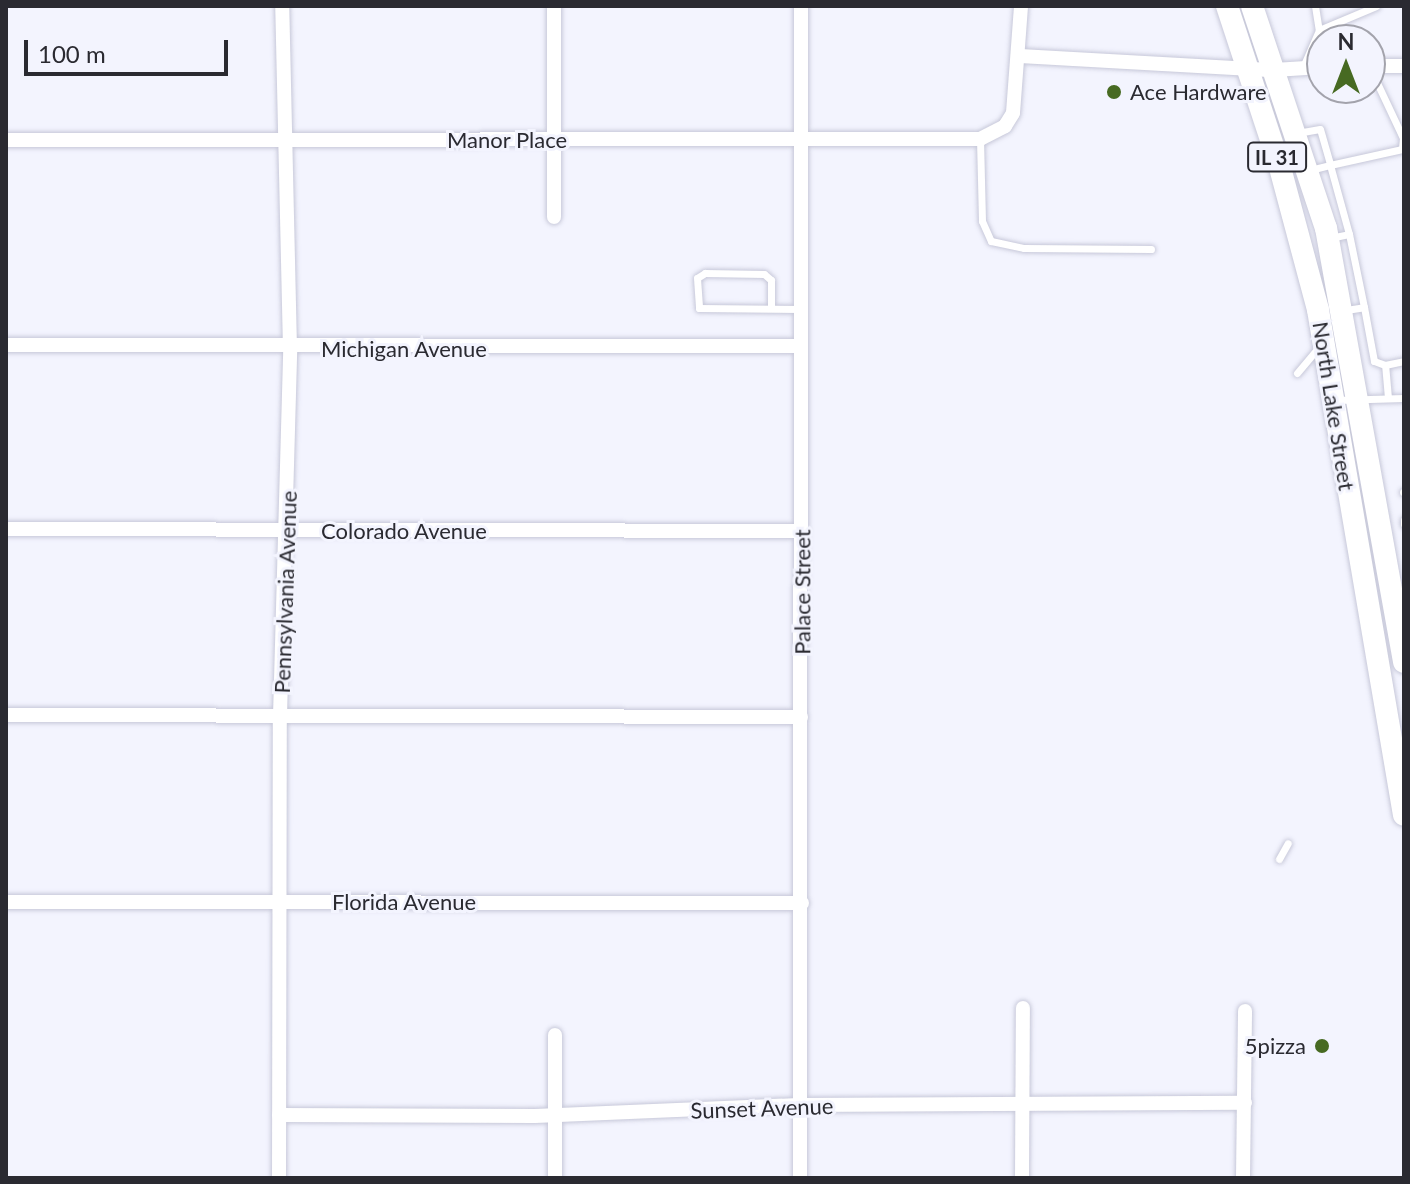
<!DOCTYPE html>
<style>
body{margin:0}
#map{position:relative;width:1410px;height:1184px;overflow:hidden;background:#f3f4fe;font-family:Lato,sans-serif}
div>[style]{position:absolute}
.roads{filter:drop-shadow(0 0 2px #c7c8d9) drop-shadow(0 0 2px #c7c8d9)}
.service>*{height:7px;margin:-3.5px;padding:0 3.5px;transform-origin:3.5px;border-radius:3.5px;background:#fff}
.minor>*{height:14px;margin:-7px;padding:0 7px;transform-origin:7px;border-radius:7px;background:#fff}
.primary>*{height:22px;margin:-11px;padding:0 11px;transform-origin:11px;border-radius:11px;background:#fff}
.dots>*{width:22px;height:22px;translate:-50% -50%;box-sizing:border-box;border:4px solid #f3f4fe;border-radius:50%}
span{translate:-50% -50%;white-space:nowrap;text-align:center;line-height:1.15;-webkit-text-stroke:6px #f3f4fe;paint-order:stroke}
.shield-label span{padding:2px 6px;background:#f3f4fe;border:2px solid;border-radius:6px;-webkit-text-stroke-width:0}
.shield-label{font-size:20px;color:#2a2a31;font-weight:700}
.poi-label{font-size:22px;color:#2a2a31}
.left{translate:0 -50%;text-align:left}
.right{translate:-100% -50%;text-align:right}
.street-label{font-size:22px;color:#2a2a31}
.frame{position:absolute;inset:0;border:8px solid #2a2a31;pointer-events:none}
.north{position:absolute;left:1306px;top:24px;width:80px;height:80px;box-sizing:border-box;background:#f3f4fe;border:2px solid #a3a3ac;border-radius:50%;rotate:0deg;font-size:22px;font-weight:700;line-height:32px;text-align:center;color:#2a2a31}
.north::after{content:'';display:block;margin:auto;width:28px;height:36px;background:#476a22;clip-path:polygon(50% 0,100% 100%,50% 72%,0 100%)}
.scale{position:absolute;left:24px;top:40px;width:204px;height:36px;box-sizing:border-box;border:4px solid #2a2a31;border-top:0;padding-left:10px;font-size:24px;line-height:28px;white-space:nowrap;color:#2a2a31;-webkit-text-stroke:6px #f3f4fe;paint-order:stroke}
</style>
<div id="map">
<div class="roads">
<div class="service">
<i style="left:1315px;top:6px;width:24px;rotate:81deg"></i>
<i style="left:1319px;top:30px;width:62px;rotate:-22.8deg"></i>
<i style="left:1303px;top:67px;width:40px;rotate:-66.6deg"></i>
<i style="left:1297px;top:133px;width:23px;rotate:-10deg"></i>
<i style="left:1320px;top:129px;width:37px;rotate:74deg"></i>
<i style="left:1330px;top:165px;width:74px;rotate:-12.5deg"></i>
<i style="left:1402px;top:149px;width:11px;rotate:-85deg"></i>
<i style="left:1403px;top:138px;width:77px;rotate:-115.2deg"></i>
<i style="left:980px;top:139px;width:82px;rotate:88.6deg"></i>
<i style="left:982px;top:221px;width:22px;rotate:66deg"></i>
<i style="left:991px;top:241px;width:34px;rotate:12deg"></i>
<i style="left:1024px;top:248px;width:127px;rotate:0.5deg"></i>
<i style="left:1310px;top:170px;width:21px;rotate:-14deg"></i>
<i style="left:1330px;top:165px;width:72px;rotate:74.6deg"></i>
<i style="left:1330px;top:238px;width:19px;rotate:-12deg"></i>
<i style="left:1349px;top:234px;width:75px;rotate:78.4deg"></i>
<i style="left:771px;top:308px;width:28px;rotate:-90deg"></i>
<i style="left:771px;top:280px;width:9px;rotate:-139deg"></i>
<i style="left:764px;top:274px;width:59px;rotate:-179deg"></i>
<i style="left:705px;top:273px;width:9px;rotate:148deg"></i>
<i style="left:697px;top:278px;width:30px;rotate:86deg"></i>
<i style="left:699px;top:308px;width:101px;rotate:0.6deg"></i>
<i style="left:1346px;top:310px;width:18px;rotate:-9deg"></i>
<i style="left:1364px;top:307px;width:55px;rotate:79.5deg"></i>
<i style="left:1374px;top:361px;width:12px;rotate:20deg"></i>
<i style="left:1297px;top:373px;width:33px;rotate:-50deg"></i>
<i style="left:1388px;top:398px;width:33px;rotate:-95deg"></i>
<i style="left:1385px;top:365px;width:19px;rotate:-12deg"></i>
<i style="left:1336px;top:400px;width:68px;rotate:-1.7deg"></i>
<i style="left:1403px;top:492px;width:1px"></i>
<i style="left:1404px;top:520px;width:4px;rotate:90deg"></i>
<i style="left:1279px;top:859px;width:18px;rotate:-61deg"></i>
</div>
<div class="minor">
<i style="left:1020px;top:56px;width:254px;rotate:3.2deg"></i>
<i style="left:1274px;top:70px;width:48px;rotate:-3.6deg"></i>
<i style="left:1370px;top:66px;width:34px"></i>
<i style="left:6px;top:140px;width:974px;rotate:-0.06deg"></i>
<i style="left:980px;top:139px;width:28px;rotate:-27deg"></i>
<i style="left:1005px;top:126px;width:15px;rotate:-58deg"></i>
<i style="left:1013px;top:113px;width:107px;rotate:-85.7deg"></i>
<i style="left:554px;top:217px;width:211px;rotate:-90deg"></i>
<i style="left:6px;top:345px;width:795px;rotate:0.07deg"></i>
<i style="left:6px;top:529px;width:796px;rotate:0.14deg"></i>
<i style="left:6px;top:715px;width:795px;rotate:0.14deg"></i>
<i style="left:6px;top:902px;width:796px;rotate:0.07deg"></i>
<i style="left:555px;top:1035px;width:143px;rotate:90deg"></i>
<i style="left:279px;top:1115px;width:256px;rotate:0.2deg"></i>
<i style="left:535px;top:1116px;width:265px;rotate:-2.4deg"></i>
<i style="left:800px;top:1105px;width:445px;rotate:-0.3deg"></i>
<i style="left:279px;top:1178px;width:462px;rotate:-89.9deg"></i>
<i style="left:280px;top:716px;width:367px;rotate:-88.4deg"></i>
<i style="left:290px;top:349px;width:343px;rotate:-91.3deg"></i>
<i style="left:800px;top:1178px;width:1172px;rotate:-89.95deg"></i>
<i style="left:1022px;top:1178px;width:170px;rotate:-89.7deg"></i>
<i style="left:1243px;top:1178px;width:167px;rotate:-89.3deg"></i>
</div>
<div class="primary">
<i style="left:1227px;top:6px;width:166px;rotate:71.8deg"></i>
<i style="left:1279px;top:164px;width:151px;rotate:75deg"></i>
<i style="left:1318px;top:310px;width:512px;rotate:80.34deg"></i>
<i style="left:1252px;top:6px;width:234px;rotate:71.6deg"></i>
<i style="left:1326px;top:228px;width:441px;rotate:79.8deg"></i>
</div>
</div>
<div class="dots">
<i style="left:1114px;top:92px;background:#476a22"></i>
<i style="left:1322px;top:1046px;background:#476a22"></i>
</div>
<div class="shield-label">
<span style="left:1277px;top:157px">IL 31</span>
</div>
<div class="poi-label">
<span class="left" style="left:1130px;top:92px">Ace Hardware</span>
<span class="right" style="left:1306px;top:1046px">5pizza</span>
</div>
<div class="street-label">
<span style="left:507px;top:140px">Manor Place</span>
<span style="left:404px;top:349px">Michigan Avenue</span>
<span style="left:1334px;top:406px;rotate:81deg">North Lake Street</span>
<span style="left:404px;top:531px">Colorado Avenue</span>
<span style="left:285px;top:592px;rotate:-88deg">Pennsylvania Avenue</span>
<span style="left:802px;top:592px;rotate:-90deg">Palace Street</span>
<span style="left:404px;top:902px">Florida Avenue</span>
<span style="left:762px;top:1108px;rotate:-2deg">Sunset Avenue</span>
</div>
<div class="frame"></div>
<div class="north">N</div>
<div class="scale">100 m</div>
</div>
